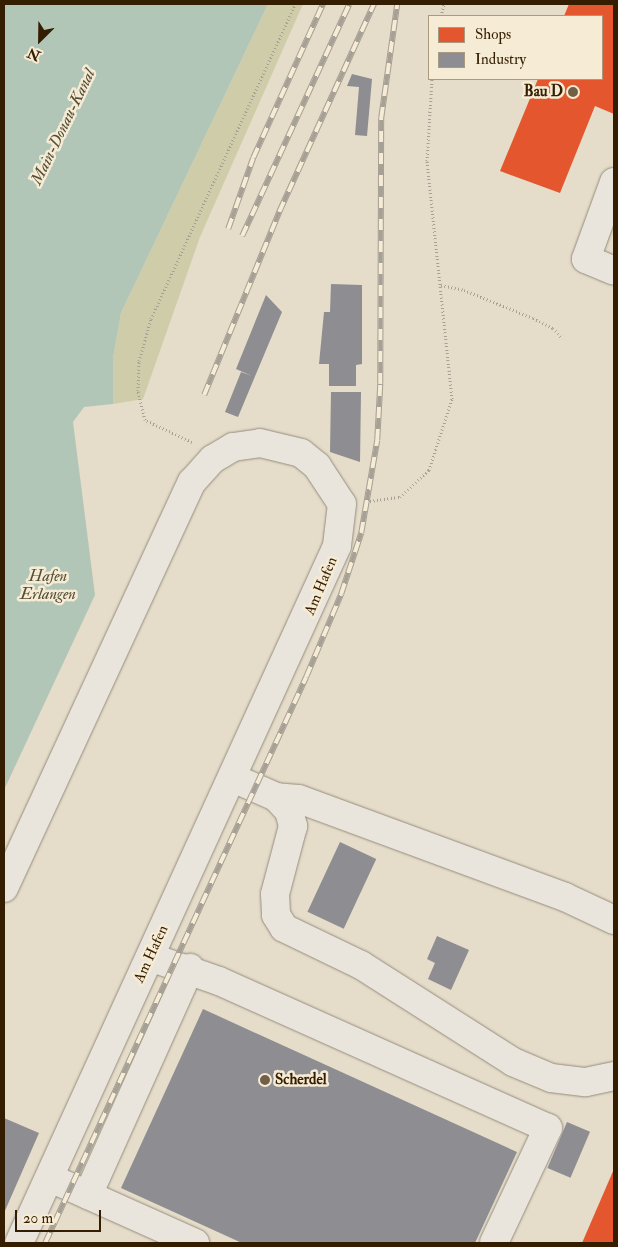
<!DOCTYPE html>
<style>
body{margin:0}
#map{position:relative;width:618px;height:1247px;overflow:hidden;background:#e5dcc9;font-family:"IM FELL Double Pica",serif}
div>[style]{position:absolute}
.green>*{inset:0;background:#cfcda9}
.water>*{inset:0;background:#b1c6b7}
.shops>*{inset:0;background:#e4572e}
.industry>*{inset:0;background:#8d8d92;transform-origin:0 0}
.path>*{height:3px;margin-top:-1.5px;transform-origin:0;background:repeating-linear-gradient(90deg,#a6a095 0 1px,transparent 0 3.5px)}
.roads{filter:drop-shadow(0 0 1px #948c7e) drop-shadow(0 0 1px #948c7e)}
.minor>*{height:28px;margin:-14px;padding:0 14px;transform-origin:14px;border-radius:14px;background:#eae5dc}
.rail>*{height:5.5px;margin-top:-2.75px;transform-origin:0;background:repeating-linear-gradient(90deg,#f6ebd4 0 11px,#a6a095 0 22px);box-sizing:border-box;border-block:1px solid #a6a095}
.dots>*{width:14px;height:14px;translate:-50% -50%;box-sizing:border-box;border:2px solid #f6ebd4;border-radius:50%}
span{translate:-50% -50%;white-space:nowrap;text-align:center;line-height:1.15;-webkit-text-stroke:5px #f6ebd4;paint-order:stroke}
.poi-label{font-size:15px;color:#341d00;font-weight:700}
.right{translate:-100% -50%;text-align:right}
.left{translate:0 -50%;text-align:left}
.street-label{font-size:15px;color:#341d00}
.water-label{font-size:16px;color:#534d35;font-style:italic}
.frame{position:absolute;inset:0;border:5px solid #341d00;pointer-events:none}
.legend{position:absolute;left:428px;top:15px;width:175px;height:65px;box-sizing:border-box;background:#f6ebd4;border:1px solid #a8997f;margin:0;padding:6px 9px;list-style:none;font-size:15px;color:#341d00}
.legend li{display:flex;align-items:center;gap:10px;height:25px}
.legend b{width:25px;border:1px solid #a8997f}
.north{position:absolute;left:15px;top:15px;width:50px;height:50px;-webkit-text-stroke:4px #f6ebd4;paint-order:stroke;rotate:203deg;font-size:14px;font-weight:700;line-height:20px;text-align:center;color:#341d00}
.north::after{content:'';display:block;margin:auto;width:18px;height:22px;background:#341d00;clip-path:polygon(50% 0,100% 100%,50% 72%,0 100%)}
.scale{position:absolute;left:15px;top:1210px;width:86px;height:22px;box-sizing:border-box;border:2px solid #341d00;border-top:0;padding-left:6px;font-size:15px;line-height:18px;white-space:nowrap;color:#341d00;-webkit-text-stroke:4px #f6ebd4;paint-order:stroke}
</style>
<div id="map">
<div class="green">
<i style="clip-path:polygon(268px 4px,303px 4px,200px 237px,143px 399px,113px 404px,113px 358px,121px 313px)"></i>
</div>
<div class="water">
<i style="clip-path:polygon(4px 4px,268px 4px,121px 313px,113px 358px,113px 404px,84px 407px,73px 422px,95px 595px,4px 790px)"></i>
</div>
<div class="shops">
<i style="clip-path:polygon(569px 4px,614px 4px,614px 114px,595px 106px,560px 193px,500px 171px,538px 79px,602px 79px,602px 16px,564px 16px)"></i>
<i style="clip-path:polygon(614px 1169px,614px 1243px,582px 1243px)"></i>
</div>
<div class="industry">
<i style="clip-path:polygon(352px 74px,372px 79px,367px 136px,355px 135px,359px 87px,347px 86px)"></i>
<i style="clip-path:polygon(331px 284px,362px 285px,362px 364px,356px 365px,356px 386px,329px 386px,329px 364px,319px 364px,324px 312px,330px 312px)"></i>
<i style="clip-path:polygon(266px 295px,282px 312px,238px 417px,225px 412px,241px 372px,252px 376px,236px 369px)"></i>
<i style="clip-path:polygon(331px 392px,361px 392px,360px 462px,330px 452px)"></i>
<i style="left:340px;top:842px;width:40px;height:77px;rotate:25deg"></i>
<i style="clip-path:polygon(437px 936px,469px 950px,451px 990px,428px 979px,435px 963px,427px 959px)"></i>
<i style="clip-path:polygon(203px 1009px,517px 1152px,475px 1243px,242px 1243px,121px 1188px)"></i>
<i style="clip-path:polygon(4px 1118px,39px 1133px,4px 1213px)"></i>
<i style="left:567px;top:1122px;width:25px;height:50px;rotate:23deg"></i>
</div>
<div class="path">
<i style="left:441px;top:16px;width:12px;rotate:-76deg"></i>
<i style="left:441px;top:285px;width:24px;rotate:12deg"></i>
<i style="left:464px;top:290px;width:74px;rotate:22.1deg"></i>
<i style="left:533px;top:318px;width:22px;rotate:27deg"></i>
<i style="left:553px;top:328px;width:12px;rotate:48deg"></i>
<i style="left:192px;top:442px;width:52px;rotate:-154.9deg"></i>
<i style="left:145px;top:420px;width:30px;rotate:-104deg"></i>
<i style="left:138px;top:391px;width:30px;rotate:-88deg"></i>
<i style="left:139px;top:361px;width:44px;rotate:-74.1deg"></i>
<i style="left:151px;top:319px;width:346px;rotate:-65.4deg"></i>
<i style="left:370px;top:501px;width:30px;rotate:-8deg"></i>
<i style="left:400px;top:497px;width:40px;rotate:-43deg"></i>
<i style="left:429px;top:470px;width:75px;rotate:-72.1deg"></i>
<i style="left:452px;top:399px;width:239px;rotate:-96deg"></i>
<i style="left:427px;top:161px;width:82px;rotate:-86.5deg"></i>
</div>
<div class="roads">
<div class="minor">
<i style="left:614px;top:182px;width:82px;rotate:110deg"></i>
<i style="left:586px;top:259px;width:30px;rotate:23deg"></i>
<i style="left:233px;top:778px;width:47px;rotate:23.8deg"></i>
<i style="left:4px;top:888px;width:447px;rotate:-65.2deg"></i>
<i style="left:192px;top:482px;width:31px;rotate:-48deg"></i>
<i style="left:213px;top:459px;width:23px;rotate:-31deg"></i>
<i style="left:233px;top:447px;width:27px;rotate:-8deg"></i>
<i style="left:260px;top:443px;width:42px;rotate:13.7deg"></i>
<i style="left:301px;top:453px;width:21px;rotate:39deg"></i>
<i style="left:317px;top:466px;width:45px;rotate:56.7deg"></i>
<i style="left:342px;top:504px;width:42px;rotate:96.8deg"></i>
<i style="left:337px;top:546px;width:766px;rotate:114.52deg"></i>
<i style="left:614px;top:920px;width:54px;rotate:-154.9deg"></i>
<i style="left:565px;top:897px;width:284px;rotate:-159.8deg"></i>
<i style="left:298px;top:799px;width:22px;rotate:-175deg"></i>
<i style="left:276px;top:797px;width:19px;rotate:47deg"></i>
<i style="left:289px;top:811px;width:16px;rotate:75deg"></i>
<i style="left:293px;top:826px;width:70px;rotate:104.8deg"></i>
<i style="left:275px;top:894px;width:21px;rotate:87deg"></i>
<i style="left:276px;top:915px;width:15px;rotate:58deg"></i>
<i style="left:284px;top:928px;width:85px;rotate:25.7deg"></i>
<i style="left:361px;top:965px;width:180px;rotate:32.5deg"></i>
<i style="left:513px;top:1062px;width:41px;rotate:22.8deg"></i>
<i style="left:551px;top:1078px;width:35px;rotate:7deg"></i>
<i style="left:586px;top:1082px;width:29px;rotate:-12deg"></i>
<i style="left:150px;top:957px;width:73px;rotate:19.2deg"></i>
<i style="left:219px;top:981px;width:360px;rotate:24.1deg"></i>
<i style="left:548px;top:1128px;width:127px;rotate:115.2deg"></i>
<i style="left:50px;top:1178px;width:159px;rotate:24.1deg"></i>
<i style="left:88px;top:1195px;width:249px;rotate:-65.8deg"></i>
</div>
</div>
<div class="rail">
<i style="left:228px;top:229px;width:75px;rotate:-70.6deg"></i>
<i style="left:253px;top:158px;width:169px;rotate:-65.6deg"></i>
<i style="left:242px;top:236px;width:255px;rotate:-65.2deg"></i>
<i style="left:204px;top:395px;width:198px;rotate:-67.7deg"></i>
<i style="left:279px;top:212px;width:229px;rotate:-65.5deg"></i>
<i style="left:45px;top:1243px;width:623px;rotate:-65.24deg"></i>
<i style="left:306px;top:677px;width:90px;rotate:-67.1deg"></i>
<i style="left:341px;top:594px;width:64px;rotate:-71.8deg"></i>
<i style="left:361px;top:533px;width:94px;rotate:-80.2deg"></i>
<i style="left:377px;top:440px;width:56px;rotate:-86.9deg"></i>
<i style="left:380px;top:384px;width:266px;rotate:-89.8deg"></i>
<i style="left:381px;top:118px;width:115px;rotate:-82deg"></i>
</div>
<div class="dots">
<i style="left:573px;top:92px;background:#726046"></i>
<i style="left:265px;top:1080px;background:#726046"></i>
</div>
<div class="poi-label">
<span class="right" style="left:563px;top:92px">Bau D</span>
<span class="left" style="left:275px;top:1080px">Scherdel</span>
</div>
<div class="street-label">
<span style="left:321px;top:586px;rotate:-67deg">Am Hafen</span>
<span style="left:151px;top:954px;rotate:-65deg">Am Hafen</span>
</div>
<div class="water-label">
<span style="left:63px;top:127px;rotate:-64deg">Main-Donau-Kanal</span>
<span style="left:48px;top:585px">Hafen<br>Erlangen</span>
</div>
<div class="frame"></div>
<ul class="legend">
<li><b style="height:14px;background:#e4572e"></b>Shops</li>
<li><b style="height:14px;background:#8d8d92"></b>Industry</li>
</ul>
<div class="north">N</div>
<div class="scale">20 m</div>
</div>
